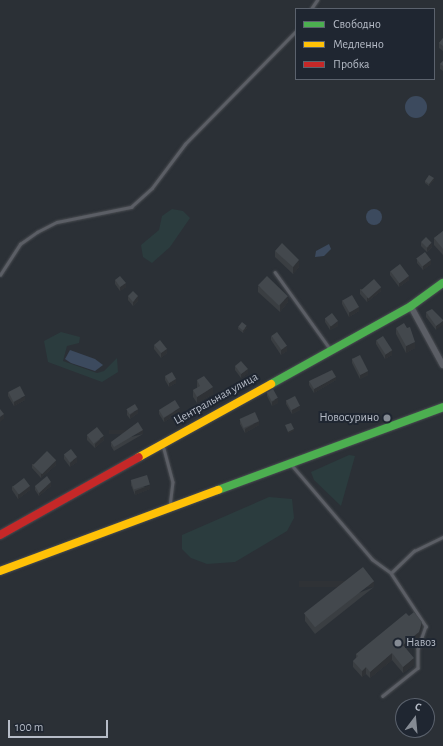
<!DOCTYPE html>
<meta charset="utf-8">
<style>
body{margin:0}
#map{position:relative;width:443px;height:746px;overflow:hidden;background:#2b3036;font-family:"Alegreya Sans",sans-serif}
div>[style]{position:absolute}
.green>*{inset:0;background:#2b3c3e}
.water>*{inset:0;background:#3c4a5e}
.round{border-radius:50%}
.roads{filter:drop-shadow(0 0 1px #494c51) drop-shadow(0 0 1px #494c51)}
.lane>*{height:2.5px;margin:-1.25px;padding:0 1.25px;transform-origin:1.25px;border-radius:1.25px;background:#5b5e65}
.street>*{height:5.5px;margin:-2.75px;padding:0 2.75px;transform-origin:2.75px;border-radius:2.75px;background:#5b5e65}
.fast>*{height:8px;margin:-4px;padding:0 4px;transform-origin:4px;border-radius:4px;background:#4caf50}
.slow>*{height:8px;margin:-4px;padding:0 4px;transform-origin:4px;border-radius:4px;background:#ffc107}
.jam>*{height:8px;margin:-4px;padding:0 4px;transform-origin:4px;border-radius:4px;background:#c62828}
.wall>*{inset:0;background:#3a3e42}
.shaded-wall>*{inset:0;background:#2f3236;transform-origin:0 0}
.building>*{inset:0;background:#43484d;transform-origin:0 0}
.dots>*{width:11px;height:11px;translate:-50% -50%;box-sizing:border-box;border:2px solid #1f2631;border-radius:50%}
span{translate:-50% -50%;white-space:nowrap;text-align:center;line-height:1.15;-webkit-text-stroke:4px #1f2631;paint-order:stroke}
.street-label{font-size:12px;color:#b6bcc7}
.poi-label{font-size:12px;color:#b6bcc7}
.right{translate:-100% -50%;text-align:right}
.left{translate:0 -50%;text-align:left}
.legend{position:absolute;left:295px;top:8px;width:140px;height:72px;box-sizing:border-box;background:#1f2631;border:1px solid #5b626d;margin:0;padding:5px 7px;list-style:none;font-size:12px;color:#b6bcc7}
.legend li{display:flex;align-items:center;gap:8px;height:20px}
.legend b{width:20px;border:1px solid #5b626d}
.north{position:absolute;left:395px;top:698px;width:40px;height:40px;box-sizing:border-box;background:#1f2631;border:1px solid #5b626d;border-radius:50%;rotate:16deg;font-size:11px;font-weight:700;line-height:16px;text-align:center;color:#b6bcc7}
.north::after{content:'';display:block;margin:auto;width:14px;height:18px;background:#858b94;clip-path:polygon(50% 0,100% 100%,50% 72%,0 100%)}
.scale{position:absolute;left:8px;top:720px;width:100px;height:18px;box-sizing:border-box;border:2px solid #b6bcc7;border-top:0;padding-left:5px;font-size:12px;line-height:14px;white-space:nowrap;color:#b6bcc7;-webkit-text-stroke:3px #1f2631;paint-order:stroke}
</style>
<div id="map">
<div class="green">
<i style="clip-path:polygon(172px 209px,183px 211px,190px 218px,170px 247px,152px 263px,143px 257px,141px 245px,159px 230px,162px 216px)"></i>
<i style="clip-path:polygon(61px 332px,80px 337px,79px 343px,67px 346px,63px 361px,97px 373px,104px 371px,117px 358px,118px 372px,102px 382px,48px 362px,44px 341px)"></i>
<i style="clip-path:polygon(349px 455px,355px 456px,341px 506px,314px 480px,311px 472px)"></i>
<i style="clip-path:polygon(269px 497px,292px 499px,294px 518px,287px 531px,235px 562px,207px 564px,191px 558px,182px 549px,182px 535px)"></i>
</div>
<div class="water">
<i class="round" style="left:405px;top:96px;width:22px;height:22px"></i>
<i class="round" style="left:366px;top:209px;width:16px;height:16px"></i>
<i style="clip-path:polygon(329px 244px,331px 249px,324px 256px,315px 257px,316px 251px)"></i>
<i style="clip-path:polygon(70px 350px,95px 359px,103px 365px,95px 371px,71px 363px,65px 359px)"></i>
</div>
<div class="roads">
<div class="lane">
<i style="left:311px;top:9px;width:11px;rotate:-56deg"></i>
<i style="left:275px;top:272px;width:96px;rotate:54.3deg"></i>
<i style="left:0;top:275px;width:37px;rotate:-57deg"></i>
<i style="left:20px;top:244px;width:21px;rotate:-35deg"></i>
<i style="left:37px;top:232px;width:22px;rotate:-27deg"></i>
<i style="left:57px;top:222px;width:76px;rotate:-11.5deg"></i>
<i style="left:131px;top:207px;width:28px;rotate:-42deg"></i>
<i style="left:152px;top:188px;width:55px;rotate:-53.1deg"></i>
<i style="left:185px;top:144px;width:158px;rotate:-45.5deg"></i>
<i style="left:163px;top:445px;width:38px;rotate:75deg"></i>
<i style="left:173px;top:482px;width:24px;rotate:97deg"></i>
<i style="left:291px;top:464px;width:125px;rotate:49.5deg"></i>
<i style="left:372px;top:559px;width:24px;rotate:36deg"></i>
<i style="left:391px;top:573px;width:64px;rotate:56.6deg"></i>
<i style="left:426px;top:626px;width:24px;rotate:109deg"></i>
<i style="left:418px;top:649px;width:19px;rotate:90deg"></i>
<i style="left:418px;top:668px;width:45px;rotate:141.3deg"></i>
<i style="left:391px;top:573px;width:32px;rotate:-44deg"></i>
<i style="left:414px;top:551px;width:32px;rotate:-26deg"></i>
</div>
<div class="street">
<i style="left:411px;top:306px;width:67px;rotate:61.5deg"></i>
</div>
<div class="fast">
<i style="left:271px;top:384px;width:160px;rotate:-29.1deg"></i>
<i style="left:411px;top:306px;width:39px;rotate:-36deg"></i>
<i style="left:218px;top:490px;width:240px;rotate:-20.2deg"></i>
</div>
<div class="slow">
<i style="left:139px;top:457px;width:151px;rotate:-28.9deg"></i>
<i style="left:0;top:571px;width:233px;rotate:-20.4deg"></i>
</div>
<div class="jam">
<i style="left:0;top:535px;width:159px;rotate:-29.3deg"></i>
</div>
</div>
<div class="wall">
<i style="clip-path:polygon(443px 38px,443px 51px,439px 48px,439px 43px)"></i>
<i style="clip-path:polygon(443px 61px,443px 71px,440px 69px,440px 64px)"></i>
<i style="clip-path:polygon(434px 180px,429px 186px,425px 183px,425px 181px)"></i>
<i style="clip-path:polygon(443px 231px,443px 255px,434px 245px,434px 238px)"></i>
<i style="clip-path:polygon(421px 242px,432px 247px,427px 252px,421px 246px)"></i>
<i style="clip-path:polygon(275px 251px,299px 267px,293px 274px,275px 257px)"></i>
<i style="clip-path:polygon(417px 259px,431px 264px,423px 270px,417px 263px)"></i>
<i style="clip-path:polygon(390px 271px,409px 280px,399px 287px,390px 275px)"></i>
<i style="clip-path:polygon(115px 280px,126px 287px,120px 291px,115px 284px)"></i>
<i style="clip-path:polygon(258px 286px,288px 302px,280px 312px,258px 292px)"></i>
<i style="clip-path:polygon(360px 289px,381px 291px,367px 302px,360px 294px)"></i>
<i style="clip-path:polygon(128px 296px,138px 301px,133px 306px,128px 300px)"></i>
<i style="clip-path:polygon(342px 300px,359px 311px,349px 317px,342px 304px)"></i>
<i style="clip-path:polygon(426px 312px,443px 320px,436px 330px,426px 317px)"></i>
<i style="clip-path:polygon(325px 318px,338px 326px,330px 330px,325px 322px)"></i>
<i style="clip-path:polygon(238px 327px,247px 328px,243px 333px,238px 329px)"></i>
<i style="clip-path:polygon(396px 328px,415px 348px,406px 353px,396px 334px)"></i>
<i style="clip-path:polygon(271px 336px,287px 351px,281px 355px,271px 340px)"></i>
<i style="clip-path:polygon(376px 340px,392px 355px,385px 359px,376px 344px)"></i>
<i style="clip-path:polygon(154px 345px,167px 353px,161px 358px,154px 349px)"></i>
<i style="clip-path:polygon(352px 358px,368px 375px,360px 379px,352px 363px)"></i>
<i style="clip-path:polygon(235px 366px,248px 373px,241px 378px,235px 370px)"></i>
<i style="clip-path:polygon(165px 376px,176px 383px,169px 387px,165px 380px)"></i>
<i style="clip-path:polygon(197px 380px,213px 394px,197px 403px,193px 397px,193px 390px,197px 388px)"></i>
<i style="clip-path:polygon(336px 380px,314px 393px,309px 385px,309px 381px)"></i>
<i style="clip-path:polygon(8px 392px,25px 400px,14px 406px,8px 396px)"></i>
<i style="clip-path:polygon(267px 392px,278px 403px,272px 406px,267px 396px)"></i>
<i style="clip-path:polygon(286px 400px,300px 410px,292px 414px,286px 404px)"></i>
<i style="clip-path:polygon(127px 410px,138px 413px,130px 419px,127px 415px)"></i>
<i style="clip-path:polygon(159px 410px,180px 412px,164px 422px,159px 414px)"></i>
<i style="clip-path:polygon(240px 420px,259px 425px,245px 433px,240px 424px)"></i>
<i style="clip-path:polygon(143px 434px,114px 451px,111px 446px,111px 442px)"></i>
<i style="clip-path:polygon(87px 436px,104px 440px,95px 448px,87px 440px)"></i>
<i style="clip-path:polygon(64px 455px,77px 462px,70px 467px,64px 459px)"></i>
<i style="clip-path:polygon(32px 464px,56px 465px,41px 478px,32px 468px)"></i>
<i style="clip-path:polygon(131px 481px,150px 489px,135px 495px,131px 485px)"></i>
<i style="clip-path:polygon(12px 486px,30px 490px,18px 499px,12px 490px)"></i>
<i style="clip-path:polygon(35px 486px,51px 486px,39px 496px,35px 490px)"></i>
<i style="clip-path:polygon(374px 587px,315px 634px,305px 621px,305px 614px)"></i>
<i style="clip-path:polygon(422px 628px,419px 638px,406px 649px,414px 665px,403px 673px,392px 660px,370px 678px,366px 674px,362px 677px,353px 667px,353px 661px,356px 658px,356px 654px)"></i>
</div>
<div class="shaded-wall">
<i style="clip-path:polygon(434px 178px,434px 180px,429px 186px,429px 184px)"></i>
<i style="clip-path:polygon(432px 243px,432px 247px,427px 252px,427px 248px)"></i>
<i style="clip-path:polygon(299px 260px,299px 267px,293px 274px,293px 267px)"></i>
<i style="clip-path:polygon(431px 260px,431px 264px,423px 270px,423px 266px)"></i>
<i style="clip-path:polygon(409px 276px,409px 280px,399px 287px,399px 283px)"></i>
<i style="clip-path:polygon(126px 283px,126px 287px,120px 291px,120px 287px)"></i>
<i style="clip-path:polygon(381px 287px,381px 291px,367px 302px,367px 298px)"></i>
<i style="clip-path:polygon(138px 296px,138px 301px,133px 306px,133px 302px)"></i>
<i style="clip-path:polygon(288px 296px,288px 302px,280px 312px,280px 305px)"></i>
<i style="clip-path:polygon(359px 307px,359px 311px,349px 317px,349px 312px)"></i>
<i style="clip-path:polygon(338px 321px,338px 326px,330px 330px,330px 326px)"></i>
<i style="clip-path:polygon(443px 321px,443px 325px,436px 330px,436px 326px)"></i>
<i style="clip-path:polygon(247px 326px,247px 328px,243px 333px,243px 331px)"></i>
<i style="clip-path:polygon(415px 342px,415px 348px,406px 353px,406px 346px)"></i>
<i style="clip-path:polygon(287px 346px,287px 351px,281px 355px,281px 350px)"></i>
<i style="clip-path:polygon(167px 349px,167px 353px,161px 358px,161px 353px)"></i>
<i style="clip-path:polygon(392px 350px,392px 355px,385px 359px,385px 355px)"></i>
<i style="clip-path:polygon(248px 369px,248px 373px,241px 378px,241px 374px)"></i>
<i style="clip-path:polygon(368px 371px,368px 375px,360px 379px,360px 375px)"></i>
<i style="clip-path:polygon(336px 377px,336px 380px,314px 393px,314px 389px)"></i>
<i style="clip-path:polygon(176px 379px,176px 383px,169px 387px,169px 383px)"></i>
<i style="clip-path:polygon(213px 387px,213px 394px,197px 403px,197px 397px)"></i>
<i style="clip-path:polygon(25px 396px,25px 400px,14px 406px,14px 402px)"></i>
<i style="clip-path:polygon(278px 398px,278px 403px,272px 406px,272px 402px)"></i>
<i style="clip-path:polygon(300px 406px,300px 410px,292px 414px,292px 410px)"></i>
<i style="clip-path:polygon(180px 408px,180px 412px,164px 422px,164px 418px)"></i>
<i style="clip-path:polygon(138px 409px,138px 413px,130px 419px,130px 415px)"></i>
<i style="clip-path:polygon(4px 414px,4px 419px,0 422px,0 417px)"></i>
<i style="clip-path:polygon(259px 421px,259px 425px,245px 433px,245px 429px)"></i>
<i style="clip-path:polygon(294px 429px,294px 431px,288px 434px,288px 432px)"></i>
<i style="left:143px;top:430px;width:4px;height:34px;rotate:90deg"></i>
<i style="clip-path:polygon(104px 436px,104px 440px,95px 448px,95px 444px)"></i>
<i style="clip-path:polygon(77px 457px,77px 462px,70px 467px,70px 463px)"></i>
<i style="clip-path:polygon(56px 460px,56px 465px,41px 478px,41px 473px)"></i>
<i style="clip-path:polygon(51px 482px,51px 486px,39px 496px,39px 493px)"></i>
<i style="clip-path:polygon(150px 485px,150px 489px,135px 495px,135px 491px)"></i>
<i style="clip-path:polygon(30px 486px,30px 490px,18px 499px,18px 494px)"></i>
<i style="left:374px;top:581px;width:6px;height:75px;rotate:90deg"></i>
<i style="clip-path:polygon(422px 622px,422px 628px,419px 638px,403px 651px,403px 645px)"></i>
<i style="clip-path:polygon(392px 653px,392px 660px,370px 678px,370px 672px)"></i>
<i style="clip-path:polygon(414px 658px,414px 665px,403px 673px,403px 667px)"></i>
<i style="clip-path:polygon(366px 667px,366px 674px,362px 677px,362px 671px)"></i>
</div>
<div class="building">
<i style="clip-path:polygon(443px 38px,443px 46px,439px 43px)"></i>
<i style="clip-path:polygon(443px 61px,443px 66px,440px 64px)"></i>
<i style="clip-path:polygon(429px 175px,434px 178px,429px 184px,425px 181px)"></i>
<i style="clip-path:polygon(443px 231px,443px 249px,434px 238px)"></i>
<i style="left:426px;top:237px;width:8px;height:7px;rotate:45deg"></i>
<i style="clip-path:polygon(282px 243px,299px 260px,293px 267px,275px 251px)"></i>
<i style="left:425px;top:252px;width:10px;height:11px;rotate:53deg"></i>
<i style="left:400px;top:264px;width:15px;height:12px;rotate:53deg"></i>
<i style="clip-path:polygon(120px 276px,126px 283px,120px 287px,115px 280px)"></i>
<i style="left:267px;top:276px;width:29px;height:13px;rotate:44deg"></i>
<i style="left:374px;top:279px;width:11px;height:17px;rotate:49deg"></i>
<i style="clip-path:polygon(133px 291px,138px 296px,133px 302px,128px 296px)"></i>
<i style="left:352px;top:295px;width:14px;height:11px;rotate:60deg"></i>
<i style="clip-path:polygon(432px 309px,443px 320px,443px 321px,436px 326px,426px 312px)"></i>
<i style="left:332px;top:313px;width:10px;height:9px;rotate:53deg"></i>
<i style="left:242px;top:322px;width:6px;height:6px;rotate:39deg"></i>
<i style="clip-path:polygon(404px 323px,407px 328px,410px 327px,415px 342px,406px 346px,396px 328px)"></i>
<i style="left:277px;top:332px;width:17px;height:7px;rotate:54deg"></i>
<i style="left:383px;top:336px;width:17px;height:8px;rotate:57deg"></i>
<i style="clip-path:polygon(160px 340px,167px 349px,161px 353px,154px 345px)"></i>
<i style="left:360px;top:355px;width:18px;height:9px;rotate:63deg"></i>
<i style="clip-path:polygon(241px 361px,248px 369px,241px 374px,235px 366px)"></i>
<i style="clip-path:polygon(332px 370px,336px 377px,314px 389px,309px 381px)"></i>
<i style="left:172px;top:372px;width:8px;height:8px;rotate:60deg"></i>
<i style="clip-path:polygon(204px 376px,213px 387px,197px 397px,193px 390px,200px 386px,197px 380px)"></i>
<i style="left:20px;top:386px;width:11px;height:13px;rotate:63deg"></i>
<i style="left:273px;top:389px;width:10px;height:7px;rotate:61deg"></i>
<i style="left:295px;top:396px;width:11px;height:10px;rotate:63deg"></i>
<i style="left:175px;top:400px;width:9px;height:19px;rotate:58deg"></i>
<i style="left:135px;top:404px;width:6px;height:10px;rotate:59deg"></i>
<i style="clip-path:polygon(0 409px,4px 414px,0 417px)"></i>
<i style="left:255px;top:412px;width:10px;height:17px;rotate:66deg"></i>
<i style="clip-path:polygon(138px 422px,143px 430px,114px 447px,111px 442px)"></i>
<i style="clip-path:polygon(291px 423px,294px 429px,288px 432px,285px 425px)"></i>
<i style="left:97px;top:427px;width:11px;height:13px;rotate:52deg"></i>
<i style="left:71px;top:449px;width:10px;height:9px;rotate:53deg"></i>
<i style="left:47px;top:451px;width:13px;height:20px;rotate:45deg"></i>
<i style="left:147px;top:475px;width:10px;height:17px;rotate:73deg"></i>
<i style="clip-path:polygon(47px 476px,51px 482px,39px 493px,35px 486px)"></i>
<i style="left:24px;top:478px;width:10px;height:14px;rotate:53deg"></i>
<i style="left:363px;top:567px;width:18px;height:75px;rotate:52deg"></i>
<i style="clip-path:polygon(414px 612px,422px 622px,419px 632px,403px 645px,414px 658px,403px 667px,392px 653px,370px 672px,366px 667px,362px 671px,353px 661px,358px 656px,356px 654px,406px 613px,409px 616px)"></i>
</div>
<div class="dots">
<i style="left:387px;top:418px;background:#858b94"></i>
<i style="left:398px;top:643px;background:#858b94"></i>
</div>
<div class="street-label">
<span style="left:216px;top:399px;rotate:-29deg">Центральная улица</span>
</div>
<div class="poi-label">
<span class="right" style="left:379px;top:418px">Новосурино</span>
<span class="left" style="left:406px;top:643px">Навоз</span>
</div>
<ul class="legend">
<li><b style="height:5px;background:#4caf50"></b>Свободно</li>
<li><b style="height:5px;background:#ffc107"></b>Медленно</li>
<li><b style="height:5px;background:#c62828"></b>Пробка</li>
</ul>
<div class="north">С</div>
<div class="scale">100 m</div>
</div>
